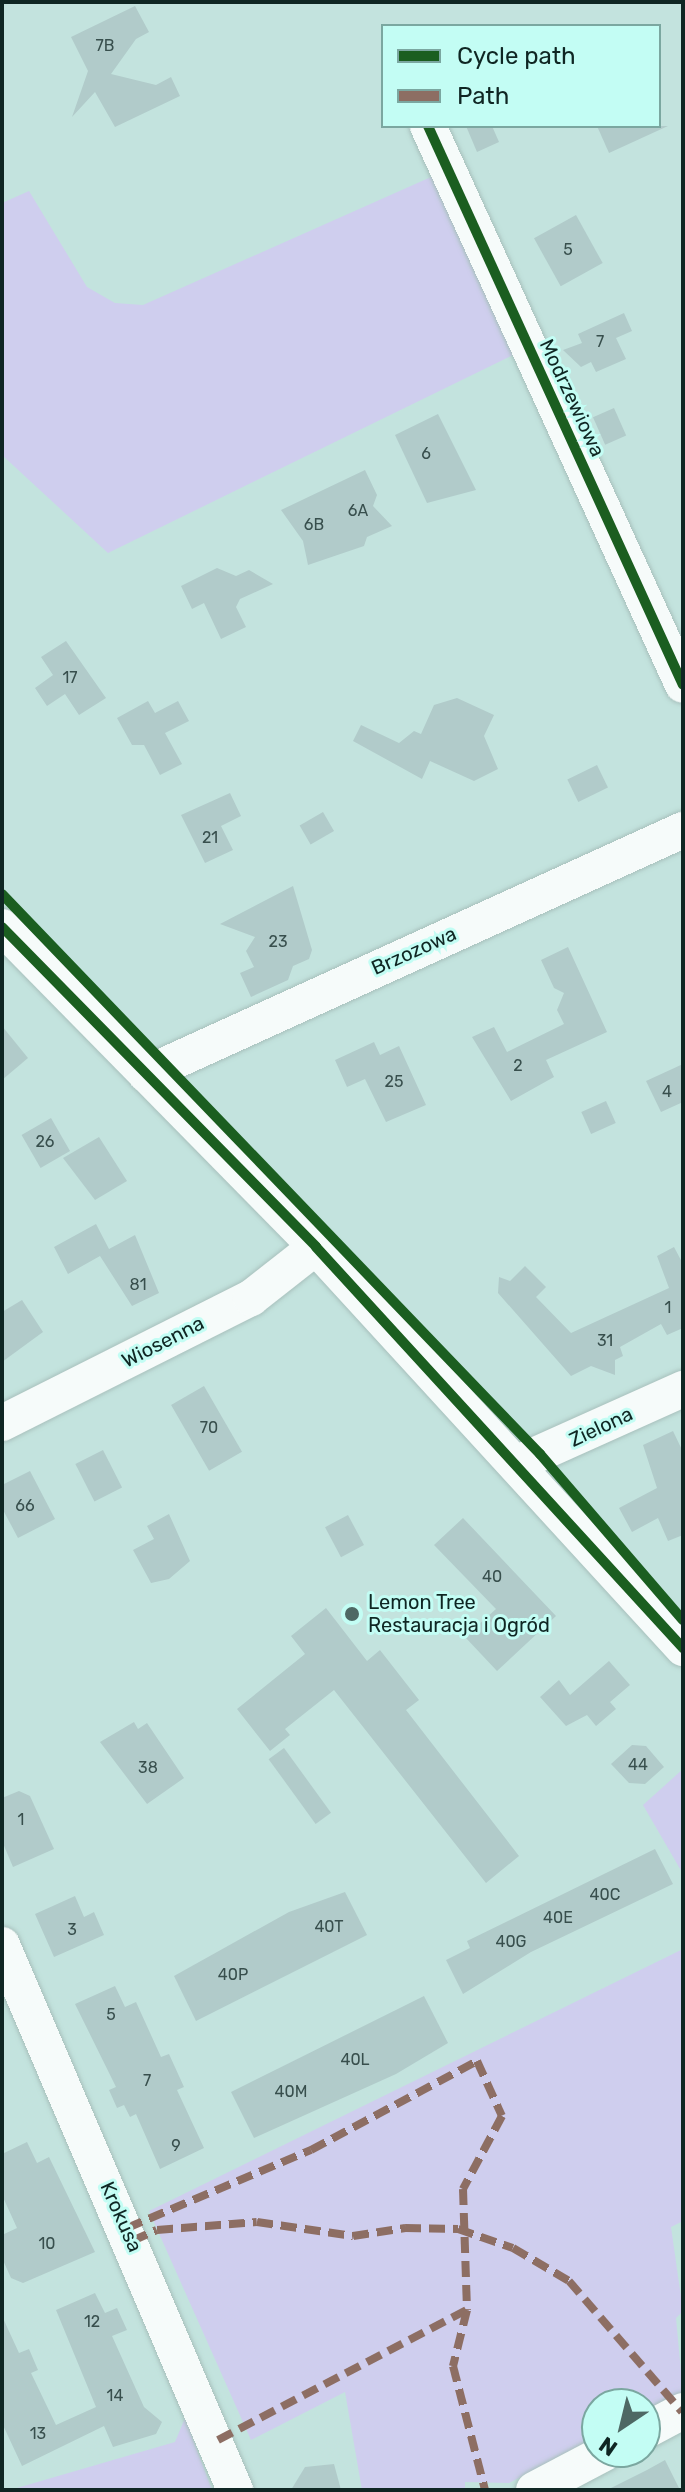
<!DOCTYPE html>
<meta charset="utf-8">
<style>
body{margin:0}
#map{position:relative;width:685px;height:2492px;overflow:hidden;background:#c3e3de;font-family:Rubik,sans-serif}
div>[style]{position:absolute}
.green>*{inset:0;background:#cfceee}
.building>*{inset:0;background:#b1cbca;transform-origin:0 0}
.roads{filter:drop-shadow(0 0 2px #a8c0bc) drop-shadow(0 0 2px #a8c0bc)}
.minor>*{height:36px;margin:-18px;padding:0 18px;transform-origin:18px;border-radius:18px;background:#f6fbfa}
.quiet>*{height:8px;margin-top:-4px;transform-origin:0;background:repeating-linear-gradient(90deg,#8d6e63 0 16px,transparent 0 24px)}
.cycleway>*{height:10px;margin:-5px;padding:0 5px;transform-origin:5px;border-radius:5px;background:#1b5e20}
.dots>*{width:22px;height:22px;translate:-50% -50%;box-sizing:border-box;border:4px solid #c3fdf4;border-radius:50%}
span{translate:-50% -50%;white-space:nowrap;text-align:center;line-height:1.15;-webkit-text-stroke:6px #c3fdf4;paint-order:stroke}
.number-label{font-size:16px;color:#384f4d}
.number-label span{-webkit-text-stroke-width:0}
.street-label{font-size:20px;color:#0f2623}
.poi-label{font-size:20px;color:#0f2623}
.left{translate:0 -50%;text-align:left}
.frame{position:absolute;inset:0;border:4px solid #0f2623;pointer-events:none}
.legend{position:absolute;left:381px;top:24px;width:280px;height:104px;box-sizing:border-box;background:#c3fdf4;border:2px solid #7ba7a0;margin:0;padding:10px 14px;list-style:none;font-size:24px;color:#0f2623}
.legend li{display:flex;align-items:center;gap:16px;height:40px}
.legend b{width:40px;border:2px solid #7ba7a0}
.north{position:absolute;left:581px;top:2388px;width:80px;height:80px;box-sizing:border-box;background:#c3fdf4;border:2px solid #7ba7a0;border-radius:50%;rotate:215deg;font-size:22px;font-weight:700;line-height:32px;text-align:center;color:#0f2623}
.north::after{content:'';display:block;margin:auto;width:28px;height:36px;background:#4e6864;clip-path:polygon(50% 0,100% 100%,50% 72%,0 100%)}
</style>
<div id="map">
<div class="green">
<i style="clip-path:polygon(440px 173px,519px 352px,108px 553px,2px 455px,2px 203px,29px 191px,87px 287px,115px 303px,143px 305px)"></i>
<i style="clip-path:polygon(683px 1769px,683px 1874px,643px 1805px)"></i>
<i style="clip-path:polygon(683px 1949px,683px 2221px,671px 2227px,683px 2311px,676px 2318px,683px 2394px,645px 2413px,645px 2404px,597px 2404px,597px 2438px,509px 2483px,465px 2482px,465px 2490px,362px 2490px,345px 2392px,251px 2440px,149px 2211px)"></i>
<i style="clip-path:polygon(185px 2418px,212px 2490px,10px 2490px,175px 2442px)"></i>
</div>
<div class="building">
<i style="clip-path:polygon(135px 6px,149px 32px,136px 39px,111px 74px,156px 85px,171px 77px,180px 96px,115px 127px,95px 92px,72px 117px,88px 71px,71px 37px)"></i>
<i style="clip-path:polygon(466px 126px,492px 126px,499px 142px,477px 152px)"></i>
<i style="clip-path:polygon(597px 126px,668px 126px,609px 153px)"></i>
<i style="left:576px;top:215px;width:55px;height:48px;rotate:61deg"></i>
<i style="clip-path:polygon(624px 313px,632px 331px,616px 338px,626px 359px,596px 372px,591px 362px,581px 367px,563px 350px,582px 343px,578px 334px)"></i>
<i style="left:614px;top:408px;width:30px;height:23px;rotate:66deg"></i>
<i style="clip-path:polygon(438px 414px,476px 490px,427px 503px,395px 435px)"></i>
<i style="clip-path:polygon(365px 470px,377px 495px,373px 506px,392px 526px,367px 537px,364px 546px,308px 565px,303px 541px,281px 510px)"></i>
<i style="clip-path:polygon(217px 568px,236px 576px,249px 570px,273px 584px,240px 599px,236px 607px,246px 627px,221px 639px,204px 603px,192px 609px,181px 586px)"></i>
<i style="clip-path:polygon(66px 641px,106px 698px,79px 715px,65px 694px,47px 706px,35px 688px,53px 675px,41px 657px)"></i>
<i style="clip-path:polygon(457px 698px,494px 715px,484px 736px,498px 769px,474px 781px,430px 761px,422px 779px,353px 741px,361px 725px,399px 743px,414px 731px,421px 734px,434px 705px)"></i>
<i style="clip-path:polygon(148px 701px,155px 713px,178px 701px,189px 721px,165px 733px,182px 764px,160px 775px,144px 745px,132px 745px,117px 718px)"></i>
<i style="left:597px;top:765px;width:25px;height:33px;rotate:64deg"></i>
<i style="clip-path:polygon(230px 793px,241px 816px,221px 826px,233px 850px,205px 863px,181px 815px)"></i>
<i style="left:323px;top:812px;width:22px;height:27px;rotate:60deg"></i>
<i style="clip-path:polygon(293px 886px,312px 950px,309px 959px,293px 966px,288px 980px,251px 997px,240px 973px,254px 967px,246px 951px,255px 937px,220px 924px)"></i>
<i style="clip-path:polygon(568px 947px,607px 1032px,546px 1060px,554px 1077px,511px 1101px,472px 1037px,494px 1027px,507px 1052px,564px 1024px,557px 1010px,564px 993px,554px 988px,541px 960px)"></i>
<i style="clip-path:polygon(2px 1026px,28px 1058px,2px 1080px)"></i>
<i style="clip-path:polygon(374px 1042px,380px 1055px,399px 1046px,426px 1105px,386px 1122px,365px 1079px,347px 1087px,335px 1060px)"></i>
<i style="clip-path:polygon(683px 1064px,683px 1102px,661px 1112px,646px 1081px)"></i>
<i style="left:606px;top:1101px;width:24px;height:27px;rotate:66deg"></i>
<i style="left:51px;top:1118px;width:38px;height:34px;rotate:60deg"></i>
<i style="clip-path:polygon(99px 1137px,127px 1181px,95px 1200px,63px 1158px)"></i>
<i style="clip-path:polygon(96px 1224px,109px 1249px,135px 1235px,159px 1293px,132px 1306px,100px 1256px,68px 1274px,54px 1247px)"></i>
<i style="clip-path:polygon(674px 1247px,683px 1264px,683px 1328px,667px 1335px,661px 1324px,620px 1347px,623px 1356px,615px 1360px,615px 1375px,591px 1366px,571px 1376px,498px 1293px,499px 1277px,510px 1281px,525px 1266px,546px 1287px,536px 1297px,571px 1333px,669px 1288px,657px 1256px)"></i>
<i style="clip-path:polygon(22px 1300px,43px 1332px,2px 1362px,2px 1312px)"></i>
<i style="left:204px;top:1386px;width:76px;height:38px;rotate:60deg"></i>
<i style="clip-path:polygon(673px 1431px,683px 1452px,683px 1535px,668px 1541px,658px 1518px,632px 1532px,619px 1508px,657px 1488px,643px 1445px)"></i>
<i style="left:103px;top:1450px;width:42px;height:31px;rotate:63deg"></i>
<i style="clip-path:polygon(30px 1471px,55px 1519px,18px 1538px,2px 1508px,2px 1485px)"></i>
<i style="clip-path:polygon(169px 1514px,190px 1561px,169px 1579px,151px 1583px,133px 1550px,154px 1539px,147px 1526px)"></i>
<i style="left:348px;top:1515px;width:34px;height:26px;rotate:62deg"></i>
<i style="clip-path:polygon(463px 1518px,556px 1616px,497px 1671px,465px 1637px,496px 1609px,434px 1545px)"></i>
<i style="clip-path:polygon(326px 1608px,367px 1661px,380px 1650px,419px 1700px,406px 1710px,519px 1856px,486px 1883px,334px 1690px,285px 1729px,290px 1735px,270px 1751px,237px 1709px,305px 1654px,291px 1636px)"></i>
<i style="clip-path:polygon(609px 1661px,630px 1685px,610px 1702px,616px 1709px,596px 1726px,587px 1715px,566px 1726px,540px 1697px,559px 1680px,570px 1695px)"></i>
<i style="clip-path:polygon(134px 1722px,138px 1729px,147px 1723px,184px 1778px,147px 1804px,100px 1742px)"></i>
<i style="clip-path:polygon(632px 1745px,646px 1746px,664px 1767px,645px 1784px,629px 1783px,611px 1764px)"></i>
<i style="left:284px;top:1748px;width:80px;height:19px;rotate:54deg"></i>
<i style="clip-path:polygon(19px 1791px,30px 1796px,54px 1849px,13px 1867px,2px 1841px,2px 1798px)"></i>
<i style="clip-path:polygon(655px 1849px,673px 1884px,531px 1952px,463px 1994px,446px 1960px,470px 1948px,467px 1941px)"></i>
<i style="clip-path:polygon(345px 1892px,367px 1935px,196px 2021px,174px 1976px,289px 1912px)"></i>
<i style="clip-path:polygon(75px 1896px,84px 1917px,94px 1912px,104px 1935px,54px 1957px,35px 1914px)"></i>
<i style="clip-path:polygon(115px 1986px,125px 2007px,136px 2002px,161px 2057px,169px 2054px,184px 2087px,177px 2090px,204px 2148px,160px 2169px,136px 2114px,130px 2117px,124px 2105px,117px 2108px,109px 2090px,116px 2087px,75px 2004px)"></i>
<i style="clip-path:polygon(424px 1996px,448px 2043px,396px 2074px,254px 2138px,231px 2092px)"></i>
<i style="clip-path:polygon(27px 2142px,37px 2163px,49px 2157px,95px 2252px,23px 2283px,11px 2278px,2px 2258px,2px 2235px,17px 2228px,2px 2195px,2px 2154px)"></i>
<i style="clip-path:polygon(95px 2293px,105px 2313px,117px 2308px,127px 2330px,112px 2336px,144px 2407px,162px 2422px,156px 2434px,113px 2447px,104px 2426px,22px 2466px,2px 2423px,2px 2316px,19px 2353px,29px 2349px,38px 2370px,31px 2373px,56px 2425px,96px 2407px,56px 2310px)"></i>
<i style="clip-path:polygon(665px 2460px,680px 2490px,607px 2490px,647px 2470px)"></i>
<i style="clip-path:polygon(334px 2464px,341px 2490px,291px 2490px,305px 2467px)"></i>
</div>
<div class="roads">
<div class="minor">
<i style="left:428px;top:126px;width:614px;rotate:65.48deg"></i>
<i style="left:2px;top:927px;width:448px;rotate:45.5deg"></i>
<i style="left:316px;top:1247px;width:544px;rotate:47.53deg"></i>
<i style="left:146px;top:1074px;width:590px;rotate:-24.44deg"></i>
<i style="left:2px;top:1423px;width:279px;rotate:-26.7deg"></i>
<i style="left:251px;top:1298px;width:83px;rotate:-38.1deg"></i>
<i style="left:518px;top:1463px;width:181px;rotate:-24.2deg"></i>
<i style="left:2px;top:1945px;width:593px;rotate:66.85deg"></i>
<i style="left:645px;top:2431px;width:43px;rotate:-27.8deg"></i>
<i style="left:534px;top:2490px;width:81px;rotate:-27.8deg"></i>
</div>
</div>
<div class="quiet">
<i style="left:127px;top:2228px;width:200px;rotate:-23deg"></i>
<i style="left:311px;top:2150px;width:188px;rotate:-28.2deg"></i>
<i style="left:477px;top:2061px;width:60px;rotate:65.6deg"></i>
<i style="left:502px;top:2116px;width:83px;rotate:118.1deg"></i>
<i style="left:463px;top:2189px;width:121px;rotate:88.1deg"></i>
<i style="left:467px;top:2310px;width:58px;rotate:104deg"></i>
<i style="left:453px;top:2366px;width:128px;rotate:75.5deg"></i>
<i style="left:132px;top:2241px;width:27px;rotate:-24deg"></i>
<i style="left:157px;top:2230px;width:100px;rotate:-4.6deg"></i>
<i style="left:257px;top:2222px;width:97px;rotate:8.3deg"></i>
<i style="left:353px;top:2236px;width:53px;rotate:-8.7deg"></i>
<i style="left:405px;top:2228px;width:53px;rotate:1.1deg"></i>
<i style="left:458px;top:2229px;width:58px;rotate:19.1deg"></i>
<i style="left:513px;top:2248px;width:65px;rotate:30.5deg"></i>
<i style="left:569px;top:2281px;width:173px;rotate:49.2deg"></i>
<i style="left:218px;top:2440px;width:281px;rotate:-27.6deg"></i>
</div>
<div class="cycleway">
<i style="left:428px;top:126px;width:614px;rotate:65.48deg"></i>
<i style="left:2px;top:894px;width:777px;rotate:46.15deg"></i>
<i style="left:540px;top:1454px;width:219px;rotate:49.3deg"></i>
<i style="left:2px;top:927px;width:448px;rotate:45.5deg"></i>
<i style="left:316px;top:1247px;width:544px;rotate:47.53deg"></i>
</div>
<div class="dots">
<i style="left:352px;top:1614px;background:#4e6864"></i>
</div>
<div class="number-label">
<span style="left:105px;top:46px">7B</span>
<span style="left:568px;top:250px">5</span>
<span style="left:600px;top:342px">7</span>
<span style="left:426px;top:454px">6</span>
<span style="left:358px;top:511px">6A</span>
<span style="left:314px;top:525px">6B</span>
<span style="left:70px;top:678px">17</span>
<span style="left:210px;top:838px">21</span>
<span style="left:278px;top:942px">23</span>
<span style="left:518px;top:1066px">2</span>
<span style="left:394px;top:1082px">25</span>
<span style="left:667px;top:1092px">4</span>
<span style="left:45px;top:1142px">26</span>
<span style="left:138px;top:1285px">81</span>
<span style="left:668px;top:1308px">1</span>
<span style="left:605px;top:1341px">31</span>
<span style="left:209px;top:1428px">70</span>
<span style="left:25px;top:1506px">66</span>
<span style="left:492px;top:1577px">40</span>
<span style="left:638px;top:1765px">44</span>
<span style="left:148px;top:1768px">38</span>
<span style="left:21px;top:1820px">1</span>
<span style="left:605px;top:1895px">40C</span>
<span style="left:558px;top:1918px">40E</span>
<span style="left:329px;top:1927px">40T</span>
<span style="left:72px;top:1930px">3</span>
<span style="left:511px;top:1942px">40G</span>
<span style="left:233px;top:1975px">40P</span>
<span style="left:111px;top:2015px">5</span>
<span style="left:355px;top:2060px">40L</span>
<span style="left:147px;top:2081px">7</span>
<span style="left:291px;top:2092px">40M</span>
<span style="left:176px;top:2146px">9</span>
<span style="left:47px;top:2244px">10</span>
<span style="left:92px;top:2322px">12</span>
<span style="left:115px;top:2396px">14</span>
<span style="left:38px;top:2434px">13</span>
</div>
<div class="street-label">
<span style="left:572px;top:398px;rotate:65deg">Modrzewiowa</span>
<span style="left:414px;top:951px;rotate:-24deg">Brzozowa</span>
<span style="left:163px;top:1342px;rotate:-27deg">Wiosenna</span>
<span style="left:601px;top:1427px;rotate:-25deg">Zielona</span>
<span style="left:121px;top:2217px;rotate:66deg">Krokusa</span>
</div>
<div class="poi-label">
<span class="left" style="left:368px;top:1614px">Lemon Tree<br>Restauracja i Ogród</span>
</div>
<div class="frame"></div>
<ul class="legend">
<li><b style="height:10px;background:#1b5e20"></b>Cycle path</li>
<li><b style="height:10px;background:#8d6e63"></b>Path</li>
</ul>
<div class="north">N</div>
</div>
